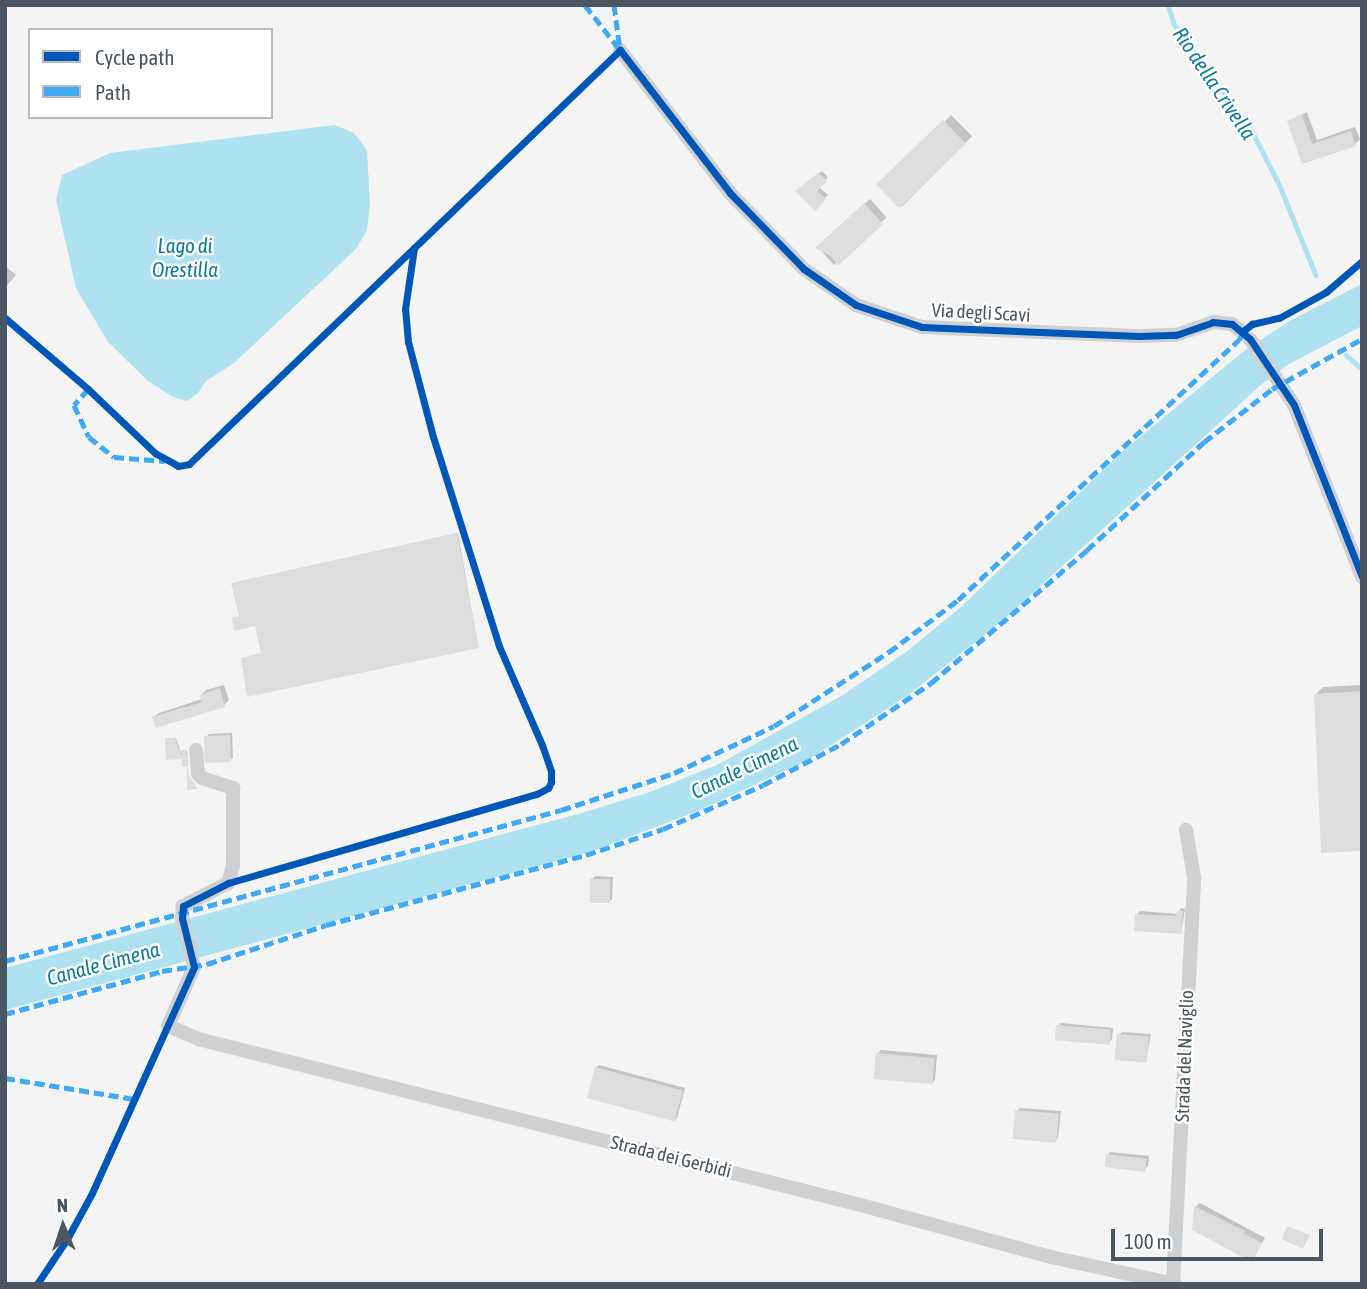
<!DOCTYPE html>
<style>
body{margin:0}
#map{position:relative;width:1367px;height:1289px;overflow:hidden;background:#f4f4f4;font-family:"Asap Condensed",sans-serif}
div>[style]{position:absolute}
.water>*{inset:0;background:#aee2f0}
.shadow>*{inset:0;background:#0003;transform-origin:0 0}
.stream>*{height:4.5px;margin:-2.25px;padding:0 2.25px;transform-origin:2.25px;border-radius:2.25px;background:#aee2f0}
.building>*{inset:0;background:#ddddde;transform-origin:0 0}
.minor>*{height:14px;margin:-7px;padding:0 7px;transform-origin:7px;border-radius:7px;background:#ced0d2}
.quiet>*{height:5px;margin-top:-2.5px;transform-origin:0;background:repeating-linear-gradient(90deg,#3fa9f5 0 10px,transparent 0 15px)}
.cycleway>*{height:7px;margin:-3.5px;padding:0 3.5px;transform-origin:3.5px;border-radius:3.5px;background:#0057b8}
span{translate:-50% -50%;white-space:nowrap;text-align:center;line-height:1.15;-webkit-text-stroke:5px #fff;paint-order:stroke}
.street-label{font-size:19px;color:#4a5661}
.water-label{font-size:21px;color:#0c7c9b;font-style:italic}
.frame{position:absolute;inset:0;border:7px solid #4a5661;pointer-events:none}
.legend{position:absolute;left:28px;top:28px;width:245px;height:91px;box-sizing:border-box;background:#fff;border:2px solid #b7bbc0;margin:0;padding:9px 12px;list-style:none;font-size:21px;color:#4a5661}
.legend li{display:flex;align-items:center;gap:14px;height:35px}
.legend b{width:35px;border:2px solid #b7bbc0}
.north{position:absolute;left:28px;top:1191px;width:70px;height:70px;-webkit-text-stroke:5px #fff;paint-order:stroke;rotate:358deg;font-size:19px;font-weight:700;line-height:28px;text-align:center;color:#4a5661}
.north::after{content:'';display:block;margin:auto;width:24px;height:32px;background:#4a5661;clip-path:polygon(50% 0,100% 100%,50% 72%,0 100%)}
.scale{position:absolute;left:1111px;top:1229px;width:212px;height:32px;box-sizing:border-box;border:4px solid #4a5661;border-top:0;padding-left:9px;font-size:21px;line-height:24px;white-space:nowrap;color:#4a5661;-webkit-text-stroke:5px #fff;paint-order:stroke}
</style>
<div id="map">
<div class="water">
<i style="clip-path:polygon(335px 125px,354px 133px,367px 150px,370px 205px,367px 230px,356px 249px,234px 363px,206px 381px,198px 393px,187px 401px,173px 397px,148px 381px,108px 342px,76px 288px,56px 200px,62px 175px,110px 153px)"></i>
<i style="clip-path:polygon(1362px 284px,1362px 326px,1289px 364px,1263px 383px,1003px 620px,908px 695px,808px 760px,700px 810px,590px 852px,5px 1010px,5px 968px,578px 814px,650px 792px,719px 764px,843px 695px,906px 652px,961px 607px,1123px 451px,1244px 351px,1291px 320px)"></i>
</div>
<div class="shadow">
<i style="clip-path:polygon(1307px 112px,1317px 140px,1355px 127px,1360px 139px,1355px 144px,1304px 162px,1289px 121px)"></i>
<i style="left:951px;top:115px;width:30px;height:100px;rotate:45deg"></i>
<i style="clip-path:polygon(822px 171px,828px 177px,819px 187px,828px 195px,815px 208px,800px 189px)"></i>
<i style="left:870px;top:199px;width:25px;height:71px;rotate:48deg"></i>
<i style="clip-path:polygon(5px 266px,16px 275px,5px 288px)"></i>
<i style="clip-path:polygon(458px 533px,478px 646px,243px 658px,263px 653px,257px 624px,240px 616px,234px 583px)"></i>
<i style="clip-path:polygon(224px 685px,229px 700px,224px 705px,154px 717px,159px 713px,202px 699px,201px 695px,206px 690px)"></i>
<i style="clip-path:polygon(1362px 685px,1362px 849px,1316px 694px,1323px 687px)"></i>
<i style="clip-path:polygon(232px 733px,233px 758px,230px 760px,206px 737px,209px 734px)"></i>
<i style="clip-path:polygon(176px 738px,181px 753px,187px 750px,188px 765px,184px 765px,183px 757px,168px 758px,167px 739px)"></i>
<i style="clip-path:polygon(595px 876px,613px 877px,612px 899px,609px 902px,592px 879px)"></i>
<i style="clip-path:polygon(1181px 908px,1185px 909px,1181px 933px,1137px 914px,1140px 911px,1178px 914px)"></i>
<i style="clip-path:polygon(1061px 1023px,1113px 1028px,1112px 1039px,1110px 1042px,1058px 1026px)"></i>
<i style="clip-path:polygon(1122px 1032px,1151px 1034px,1146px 1060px,1119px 1035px)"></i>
<i style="clip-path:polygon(881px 1050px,937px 1055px,935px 1080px,932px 1083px,878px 1053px)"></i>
<i style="clip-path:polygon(599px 1065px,685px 1088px,677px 1118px,674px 1121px,596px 1068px)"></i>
<i style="clip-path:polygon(1020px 1108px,1061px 1111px,1058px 1138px,1055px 1141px,1017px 1111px)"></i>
<i style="clip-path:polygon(1110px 1152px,1149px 1156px,1148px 1166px,1145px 1169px,1107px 1155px)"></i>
<i style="clip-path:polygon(1200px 1203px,1265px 1238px,1252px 1260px,1195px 1207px)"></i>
</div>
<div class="stream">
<i style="left:1168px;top:5px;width:20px;rotate:72deg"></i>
<i style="left:1174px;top:24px;width:132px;rotate:53.9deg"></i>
<i style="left:1252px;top:131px;width:62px;rotate:63deg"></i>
<i style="left:1280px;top:186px;width:96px;rotate:68deg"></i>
<i style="left:1346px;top:355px;width:21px;rotate:41deg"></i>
</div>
<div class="building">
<i style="clip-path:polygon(1302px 115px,1312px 144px,1351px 131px,1356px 146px,1302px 164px,1287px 121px)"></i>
<i style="left:943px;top:120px;width:33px;height:93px;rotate:46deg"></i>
<i style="clip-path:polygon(818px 173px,827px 181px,817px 191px,826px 199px,815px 211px,795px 191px)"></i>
<i style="clip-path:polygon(864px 203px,883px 224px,839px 265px,829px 255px,815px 248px)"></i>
<i style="clip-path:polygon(457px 533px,479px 648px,247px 697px,241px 658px,261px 653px,255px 626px,234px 631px,232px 617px,239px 616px,231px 583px)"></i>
<i style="clip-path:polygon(220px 688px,225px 707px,156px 728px,152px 717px,202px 702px,199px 695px)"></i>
<i style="clip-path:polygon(1362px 691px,1362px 851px,1321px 853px,1314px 694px)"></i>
<i style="left:230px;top:735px;width:27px;height:26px;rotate:88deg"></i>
<i style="clip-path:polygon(165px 738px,175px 738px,182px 758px,181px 750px,186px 750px,189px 776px,198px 789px,187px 790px,187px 767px,182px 767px,182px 759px,166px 760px)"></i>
<i style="left:590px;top:879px;width:20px;height:24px"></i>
<i style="clip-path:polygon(1177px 911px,1183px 911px,1181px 934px,1134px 931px,1135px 914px,1176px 916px)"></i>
<i style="left:1056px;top:1025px;width:55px;height:15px;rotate:5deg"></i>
<i style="left:1117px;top:1034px;width:32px;height:26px;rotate:5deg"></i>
<i style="left:876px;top:1053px;width:59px;height:26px;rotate:5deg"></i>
<i style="left:595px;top:1067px;width:91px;height:32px;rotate:15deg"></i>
<i style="left:1015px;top:1110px;width:44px;height:29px;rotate:5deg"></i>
<i style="left:1106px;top:1154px;width:41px;height:13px;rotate:7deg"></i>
<i style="clip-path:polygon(1194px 1206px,1245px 1231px,1243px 1233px,1262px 1243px,1252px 1262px,1192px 1230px)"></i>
<i style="clip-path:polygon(1287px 1226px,1310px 1235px,1303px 1249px,1282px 1239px)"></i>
</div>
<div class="minor">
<i style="left:620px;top:50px;width:180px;rotate:52.4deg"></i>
<i style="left:730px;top:193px;width:106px;rotate:45.8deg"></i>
<i style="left:804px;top:269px;width:63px;rotate:34.7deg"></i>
<i style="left:856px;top:305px;width:70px;rotate:18.4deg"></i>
<i style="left:922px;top:327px;width:217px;rotate:2.4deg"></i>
<i style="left:1139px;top:336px;width:37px;rotate:-2deg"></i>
<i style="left:1176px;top:335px;width:39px;rotate:-19deg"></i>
<i style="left:1213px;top:322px;width:19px;rotate:6deg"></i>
<i style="left:1232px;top:324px;width:13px;rotate:39deg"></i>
<i style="left:1250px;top:339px;width:79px;rotate:56.3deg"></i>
<i style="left:1294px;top:405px;width:185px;rotate:68.4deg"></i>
<i style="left:196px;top:750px;width:24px;rotate:85deg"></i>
<i style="left:198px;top:774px;width:6px;rotate:45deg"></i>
<i style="left:202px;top:778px;width:33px;rotate:18deg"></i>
<i style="left:233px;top:788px;width:78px;rotate:90deg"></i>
<i style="left:233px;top:866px;width:18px;rotate:106deg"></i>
<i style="left:228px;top:883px;width:51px;rotate:152.9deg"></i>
<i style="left:183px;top:906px;width:12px;rotate:95deg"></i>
<i style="left:182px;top:918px;width:50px;rotate:76.2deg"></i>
<i style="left:194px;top:967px;width:64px;rotate:113.8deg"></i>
<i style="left:168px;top:1026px;width:33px;rotate:23deg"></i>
<i style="left:198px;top:1039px;width:679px;rotate:14.06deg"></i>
<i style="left:857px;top:1204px;width:201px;rotate:15.3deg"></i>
<i style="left:1051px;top:1257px;width:127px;rotate:12.3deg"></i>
<i style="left:1173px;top:1284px;width:408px;rotate:-87deg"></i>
<i style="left:1194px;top:877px;width:48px;rotate:-99.7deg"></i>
</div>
<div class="quiet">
<i style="left:585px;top:5px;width:57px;rotate:52.1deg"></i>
<i style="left:614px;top:5px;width:45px;rotate:82.4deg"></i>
<i style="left:88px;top:389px;width:21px;rotate:131deg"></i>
<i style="left:74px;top:405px;width:35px;rotate:65deg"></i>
<i style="left:89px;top:437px;width:32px;rotate:39deg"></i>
<i style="left:114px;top:457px;width:51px;rotate:4.5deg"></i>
<i style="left:5px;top:961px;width:576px;rotate:-15.19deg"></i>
<i style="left:561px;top:810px;width:119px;rotate:-18.1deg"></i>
<i style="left:674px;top:773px;width:110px;rotate:-25.2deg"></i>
<i style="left:774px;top:726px;width:137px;rotate:-32.8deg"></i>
<i style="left:889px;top:652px;width:86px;rotate:-37deg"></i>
<i style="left:958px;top:600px;width:383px;rotate:-42.8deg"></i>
<i style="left:1239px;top:340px;width:13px;rotate:-58deg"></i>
<i style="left:5px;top:1014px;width:163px;rotate:-15.3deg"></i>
<i style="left:162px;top:971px;width:46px;rotate:-8.8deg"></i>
<i style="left:207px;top:964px;width:125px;rotate:-18.1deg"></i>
<i style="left:326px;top:925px;width:269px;rotate:-15.1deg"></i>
<i style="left:586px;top:855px;width:81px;rotate:-18.7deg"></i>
<i style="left:663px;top:829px;width:109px;rotate:-23.7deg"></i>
<i style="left:763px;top:785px;width:88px;rotate:-27.7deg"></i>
<i style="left:841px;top:744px;width:109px;rotate:-34.1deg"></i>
<i style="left:931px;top:683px;width:205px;rotate:-40.4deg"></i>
<i style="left:1087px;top:550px;width:159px;rotate:-42.7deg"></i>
<i style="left:1204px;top:442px;width:86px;rotate:-37.9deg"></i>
<i style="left:1272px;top:389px;width:103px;rotate:-29.1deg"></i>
<i style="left:5px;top:1078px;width:131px;rotate:9.2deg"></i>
</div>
<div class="cycleway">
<i style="left:5px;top:318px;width:109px;rotate:40.5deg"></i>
<i style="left:88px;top:389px;width:93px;rotate:43.7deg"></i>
<i style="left:155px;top:453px;width:26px;rotate:29deg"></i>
<i style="left:178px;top:466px;width:11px;rotate:-10deg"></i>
<i style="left:189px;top:464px;width:598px;rotate:-43.85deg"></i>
<i style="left:620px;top:50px;width:180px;rotate:52.4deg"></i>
<i style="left:730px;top:193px;width:106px;rotate:45.8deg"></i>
<i style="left:804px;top:269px;width:63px;rotate:34.7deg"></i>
<i style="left:856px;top:305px;width:70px;rotate:18.4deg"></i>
<i style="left:922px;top:327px;width:217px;rotate:2.4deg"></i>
<i style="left:1139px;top:336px;width:37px;rotate:-2deg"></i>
<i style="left:1176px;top:335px;width:39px;rotate:-19deg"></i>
<i style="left:1213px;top:322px;width:19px;rotate:6deg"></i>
<i style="left:1232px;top:324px;width:23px;rotate:40deg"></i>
<i style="left:1250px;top:339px;width:79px;rotate:56.3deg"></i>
<i style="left:1294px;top:405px;width:185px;rotate:68.4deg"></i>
<i style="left:1242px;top:332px;width:13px;rotate:-39deg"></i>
<i style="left:1252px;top:324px;width:28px;rotate:-13deg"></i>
<i style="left:1279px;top:318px;width:54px;rotate:-29deg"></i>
<i style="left:1326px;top:292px;width:48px;rotate:-40.7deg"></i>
<i style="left:37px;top:1284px;width:54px;rotate:-56.3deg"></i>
<i style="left:67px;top:1239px;width:52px;rotate:-61.5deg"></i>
<i style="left:92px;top:1193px;width:248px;rotate:-65.7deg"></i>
<i style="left:194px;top:967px;width:50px;rotate:-103.8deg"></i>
<i style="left:182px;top:918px;width:12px;rotate:-85deg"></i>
<i style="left:183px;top:906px;width:51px;rotate:-27.1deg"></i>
<i style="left:228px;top:883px;width:322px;rotate:-16.1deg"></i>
<i style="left:537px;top:794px;width:13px;rotate:-29deg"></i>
<i style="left:548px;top:788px;width:7px;rotate:-63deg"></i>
<i style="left:551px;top:782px;width:11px;rotate:-90deg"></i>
<i style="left:551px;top:771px;width:28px;rotate:-109deg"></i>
<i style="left:542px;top:745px;width:108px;rotate:-113.5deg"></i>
<i style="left:499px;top:646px;width:219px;rotate:-107.5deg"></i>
<i style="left:433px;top:437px;width:98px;rotate:-104.7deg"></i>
<i style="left:408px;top:342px;width:33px;rotate:-95deg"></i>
<i style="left:405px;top:309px;width:62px;rotate:-81.6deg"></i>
</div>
<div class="street-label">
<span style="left:981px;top:313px;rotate:3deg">Via degli Scavi</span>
<span style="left:1185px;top:1056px;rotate:-88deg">Strada del Naviglio</span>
<span style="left:671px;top:1157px;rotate:14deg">Strada dei Gerbidi</span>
</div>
<div class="water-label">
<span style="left:1215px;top:83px;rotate:56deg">Rio della Crivella</span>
<span style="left:185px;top:257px">Lago di<br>Orestilla</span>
<span style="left:744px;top:767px;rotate:-26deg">Canale Cimena</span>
<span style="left:103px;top:963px;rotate:-15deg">Canale Cimena</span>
</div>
<div class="frame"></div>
<ul class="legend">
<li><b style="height:9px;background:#0057b8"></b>Cycle path</li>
<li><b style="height:9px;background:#3fa9f5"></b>Path</li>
</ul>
<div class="north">N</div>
<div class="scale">100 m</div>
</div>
